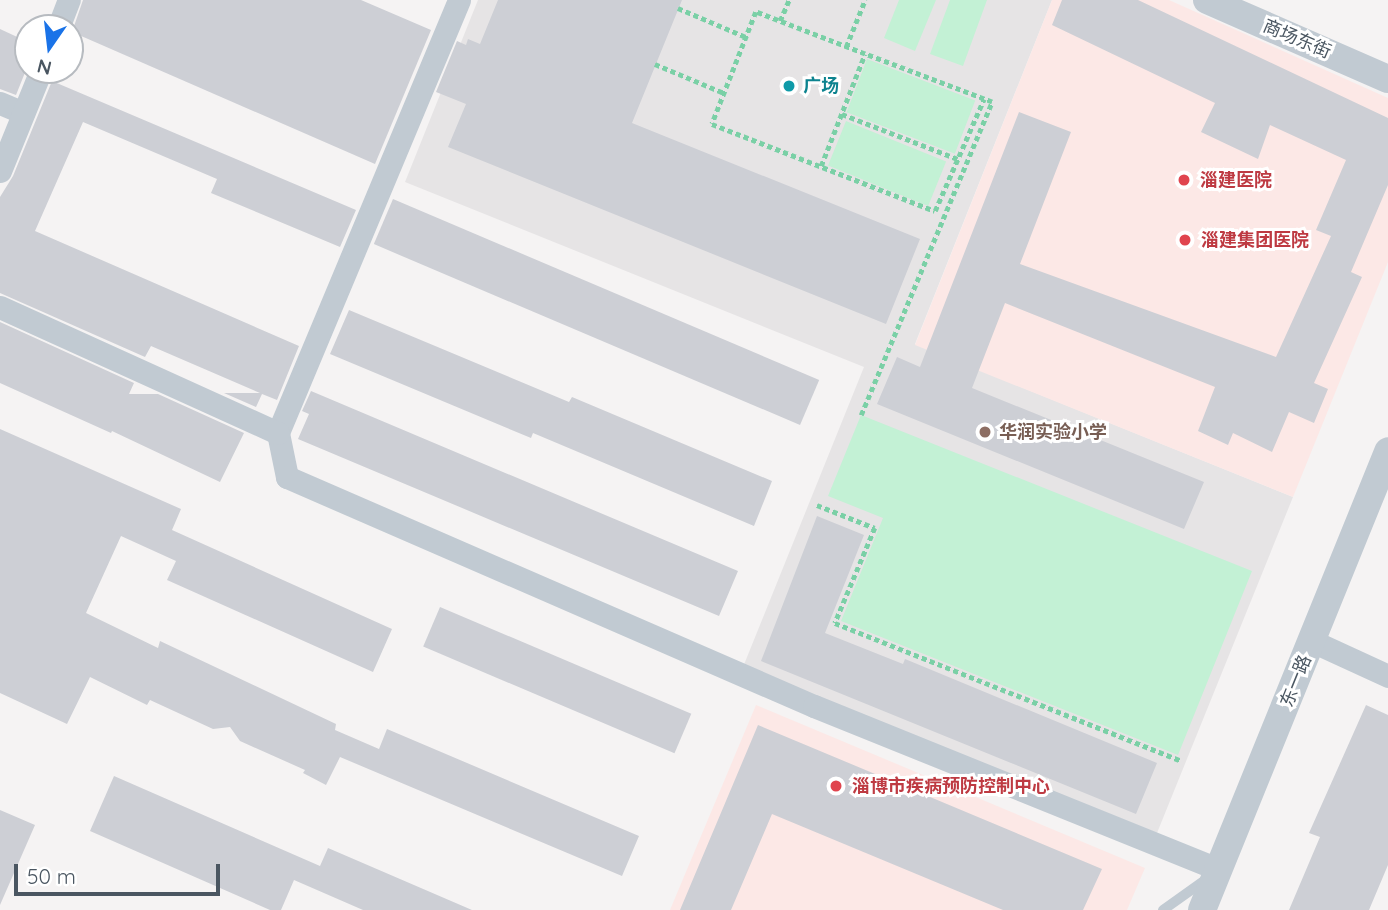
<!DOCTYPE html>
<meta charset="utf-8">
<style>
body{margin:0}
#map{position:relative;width:1388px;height:910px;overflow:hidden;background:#f5f3f3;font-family:Quicksand,"Noto Sans SC",sans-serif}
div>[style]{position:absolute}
.education>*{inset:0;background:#e6e4e5}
.medical>*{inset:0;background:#fce8e6}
.green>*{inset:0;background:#c3f1d5;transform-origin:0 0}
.building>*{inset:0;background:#cdcfd5;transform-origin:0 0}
.path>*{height:4.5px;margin-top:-2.25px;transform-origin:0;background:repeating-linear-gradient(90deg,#7ad0a6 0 5px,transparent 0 8.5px)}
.service>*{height:10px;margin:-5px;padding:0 5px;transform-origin:5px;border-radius:5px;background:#c1cad2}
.minor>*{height:23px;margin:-11.5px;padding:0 11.5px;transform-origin:11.5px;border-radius:11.5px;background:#c1cad2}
.tertiary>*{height:28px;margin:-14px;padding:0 14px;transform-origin:14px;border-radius:14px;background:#c1cad2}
.dots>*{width:19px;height:19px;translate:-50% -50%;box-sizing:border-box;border:4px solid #fff;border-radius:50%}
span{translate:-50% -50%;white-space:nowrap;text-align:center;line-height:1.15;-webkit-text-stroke:6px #fff;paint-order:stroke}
.street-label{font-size:18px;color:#4a5661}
.culture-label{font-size:18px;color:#0d838f;font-weight:700}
.left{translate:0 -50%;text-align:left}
.health-label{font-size:18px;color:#be3a42;font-weight:700}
.education-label{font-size:18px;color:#785e54;font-weight:700}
.north{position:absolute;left:14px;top:14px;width:70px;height:70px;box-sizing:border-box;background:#fff;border:2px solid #b7bbc0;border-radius:50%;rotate:194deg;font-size:19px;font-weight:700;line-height:28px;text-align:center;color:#4a5661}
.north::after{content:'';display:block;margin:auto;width:24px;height:32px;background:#1a73e8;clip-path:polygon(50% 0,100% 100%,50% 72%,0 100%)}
.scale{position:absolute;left:14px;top:864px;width:206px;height:32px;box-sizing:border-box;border:4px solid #4a5661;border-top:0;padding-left:9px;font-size:21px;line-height:24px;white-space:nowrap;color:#4a5661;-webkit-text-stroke:5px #fff;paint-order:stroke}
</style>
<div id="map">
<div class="education">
<i style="clip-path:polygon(478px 0,1052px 0,915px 344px,1293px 497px,1157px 833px,743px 667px,864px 367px,405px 182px)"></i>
</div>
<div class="medical">
<i style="clip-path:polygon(1052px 0,1169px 0,1388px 98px,1388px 262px,1293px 497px,915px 345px)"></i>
<i style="clip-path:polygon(756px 705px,1145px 868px,1127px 910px,670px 910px)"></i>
</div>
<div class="green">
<i style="clip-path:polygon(899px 0,936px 0,915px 51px,884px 38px)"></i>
<i style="clip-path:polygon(950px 0,987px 0,963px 66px,930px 54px)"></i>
<i style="left:867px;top:59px;width:116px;height:57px;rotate:21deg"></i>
<i style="left:846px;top:121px;width:108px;height:48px;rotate:22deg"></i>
<i style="clip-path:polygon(861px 415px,1252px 571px,1178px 755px,841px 621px,883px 518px,828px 496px)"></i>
</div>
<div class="building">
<i style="clip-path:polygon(83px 0,361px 0,431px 30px,375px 164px,72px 32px)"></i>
<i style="clip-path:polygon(498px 0,682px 0,632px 123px,920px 239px,886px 324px,448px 147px,466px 104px,436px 92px,457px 41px,466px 45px,468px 39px,480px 44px)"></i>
<i style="clip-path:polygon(1062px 0,1138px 0,1388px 118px,1388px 185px,1351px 272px,1362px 277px,1314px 383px,1328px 389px,1314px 423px,1289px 412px,1272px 452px,1233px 433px,1228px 445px,1198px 431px,1215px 387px,1005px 303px,972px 388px,1204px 482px,1184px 529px,877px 404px,897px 357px,920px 367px,1019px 112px,1071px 132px,1020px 264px,1276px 357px,1331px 236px,1316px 230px,1346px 160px,1270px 125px,1258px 159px,1201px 132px,1215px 103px,1052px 25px)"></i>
<i style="clip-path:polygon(0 29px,28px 42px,28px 65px,16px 95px,0 89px)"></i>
<i style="clip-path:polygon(52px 81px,356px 210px,340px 247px,211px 193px,217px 179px,83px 122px,35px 231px,299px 346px,277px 400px,262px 394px,256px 407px,224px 393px,260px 393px,151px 346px,145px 357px,0 293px,0 197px,13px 176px)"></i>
<i style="left:393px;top:199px;width:463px;height:49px;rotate:23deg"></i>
<i style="clip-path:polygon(349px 310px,569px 402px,572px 397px,772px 481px,754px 526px,533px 433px,531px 438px,330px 354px)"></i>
<i style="clip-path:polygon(0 322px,134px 383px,129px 394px,158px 394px,244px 433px,220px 482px,112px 431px,111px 433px,0 383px)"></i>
<i style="clip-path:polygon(311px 391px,738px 571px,719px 616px,298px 439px,309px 414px,302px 411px)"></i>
<i style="clip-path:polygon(0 429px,181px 509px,172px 530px,392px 629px,373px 672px,167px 580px,176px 561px,121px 536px,86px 613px,158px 648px,160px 641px,336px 724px,335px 730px,379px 749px,387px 729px,639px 836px,622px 876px,340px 757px,326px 785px,303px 773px,305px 770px,240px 741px,230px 727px,213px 729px,150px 700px,147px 705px,90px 677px,67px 724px,0 693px)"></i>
<i style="clip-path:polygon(817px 516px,864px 535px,825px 633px,903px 664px,905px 659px,1157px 763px,1136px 814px,761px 661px)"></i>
<i style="left:440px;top:607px;width:273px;height:43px;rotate:23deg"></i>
<i style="clip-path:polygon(1366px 705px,1388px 715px,1388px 865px,1369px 910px,1289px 910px,1320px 837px,1309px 833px)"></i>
<i style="clip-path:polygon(758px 725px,1102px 869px,1083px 910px,1003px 910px,772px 814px,731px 910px,680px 910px)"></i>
<i style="clip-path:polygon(114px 776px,320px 866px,328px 848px,472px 910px,363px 910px,294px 880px,281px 910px,270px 910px,90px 831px)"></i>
<i style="clip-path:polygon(0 810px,35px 825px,0 905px)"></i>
</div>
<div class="path">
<i style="left:678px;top:8px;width:74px;rotate:23.1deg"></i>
<i style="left:780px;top:21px;width:23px;rotate:-67deg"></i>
<i style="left:846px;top:47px;width:51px;rotate:-68deg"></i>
<i style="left:655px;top:64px;width:75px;rotate:22.8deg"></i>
<i style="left:842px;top:114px;width:124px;rotate:21.2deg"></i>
<i style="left:821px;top:166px;width:120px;rotate:-68.6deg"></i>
<i style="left:865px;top:54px;width:117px;rotate:-158.9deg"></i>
<i style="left:756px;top:12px;width:120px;rotate:111.4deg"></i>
<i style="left:712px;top:124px;width:239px;rotate:21.3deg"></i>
<i style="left:935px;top:211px;width:122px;rotate:-66.4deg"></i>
<i style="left:861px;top:415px;width:339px;rotate:-67.3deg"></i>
<i style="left:992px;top:102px;width:136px;rotate:-159.3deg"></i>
<i style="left:817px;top:505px;width:62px;rotate:21.6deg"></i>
<i style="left:875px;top:528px;width:103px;rotate:112.8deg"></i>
<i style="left:835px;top:623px;width:373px;rotate:21.7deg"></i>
</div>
<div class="service">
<i style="left:1163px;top:910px;width:55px;rotate:-35.4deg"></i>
</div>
<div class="minor">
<i style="left:459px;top:0;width:469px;rotate:112.7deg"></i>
<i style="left:278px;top:433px;width:45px;rotate:78.4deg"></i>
<i style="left:287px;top:477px;width:575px;rotate:23.49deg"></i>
<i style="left:814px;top:706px;width:437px;rotate:22deg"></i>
<i style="left:58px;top:28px;width:30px;rotate:-69deg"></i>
<i style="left:0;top:103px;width:25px;rotate:23deg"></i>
<i style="left:0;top:171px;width:109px;rotate:-67.9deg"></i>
<i style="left:0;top:307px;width:305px;rotate:24.4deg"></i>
<i style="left:1312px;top:641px;width:84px;rotate:24.7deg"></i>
</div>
<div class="tertiary">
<i style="left:1207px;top:0;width:197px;rotate:23.6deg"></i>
<i style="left:1202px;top:910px;width:495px;rotate:-67.9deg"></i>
</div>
<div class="dots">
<i style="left:789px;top:86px;background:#0f9aa8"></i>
<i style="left:1184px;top:180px;background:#e0444e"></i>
<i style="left:1185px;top:240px;background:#e0444e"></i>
<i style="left:985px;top:432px;background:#8d6e63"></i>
<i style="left:836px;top:786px;background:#e0444e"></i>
</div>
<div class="street-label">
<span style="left:1297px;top:39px;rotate:23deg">商场东街</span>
<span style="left:1296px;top:681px;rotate:-68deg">东一路</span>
</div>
<div class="culture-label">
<span class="left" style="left:803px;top:86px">广场</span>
</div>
<div class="health-label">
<span class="left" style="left:1200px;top:180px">淄建医院</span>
<span class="left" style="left:1201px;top:240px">淄建集团医院</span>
<span class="left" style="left:852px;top:786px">淄博市疾病预防控制中心</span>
</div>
<div class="education-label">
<span class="left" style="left:999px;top:432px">华润实验小学</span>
</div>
<div class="north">N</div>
<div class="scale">50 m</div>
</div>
